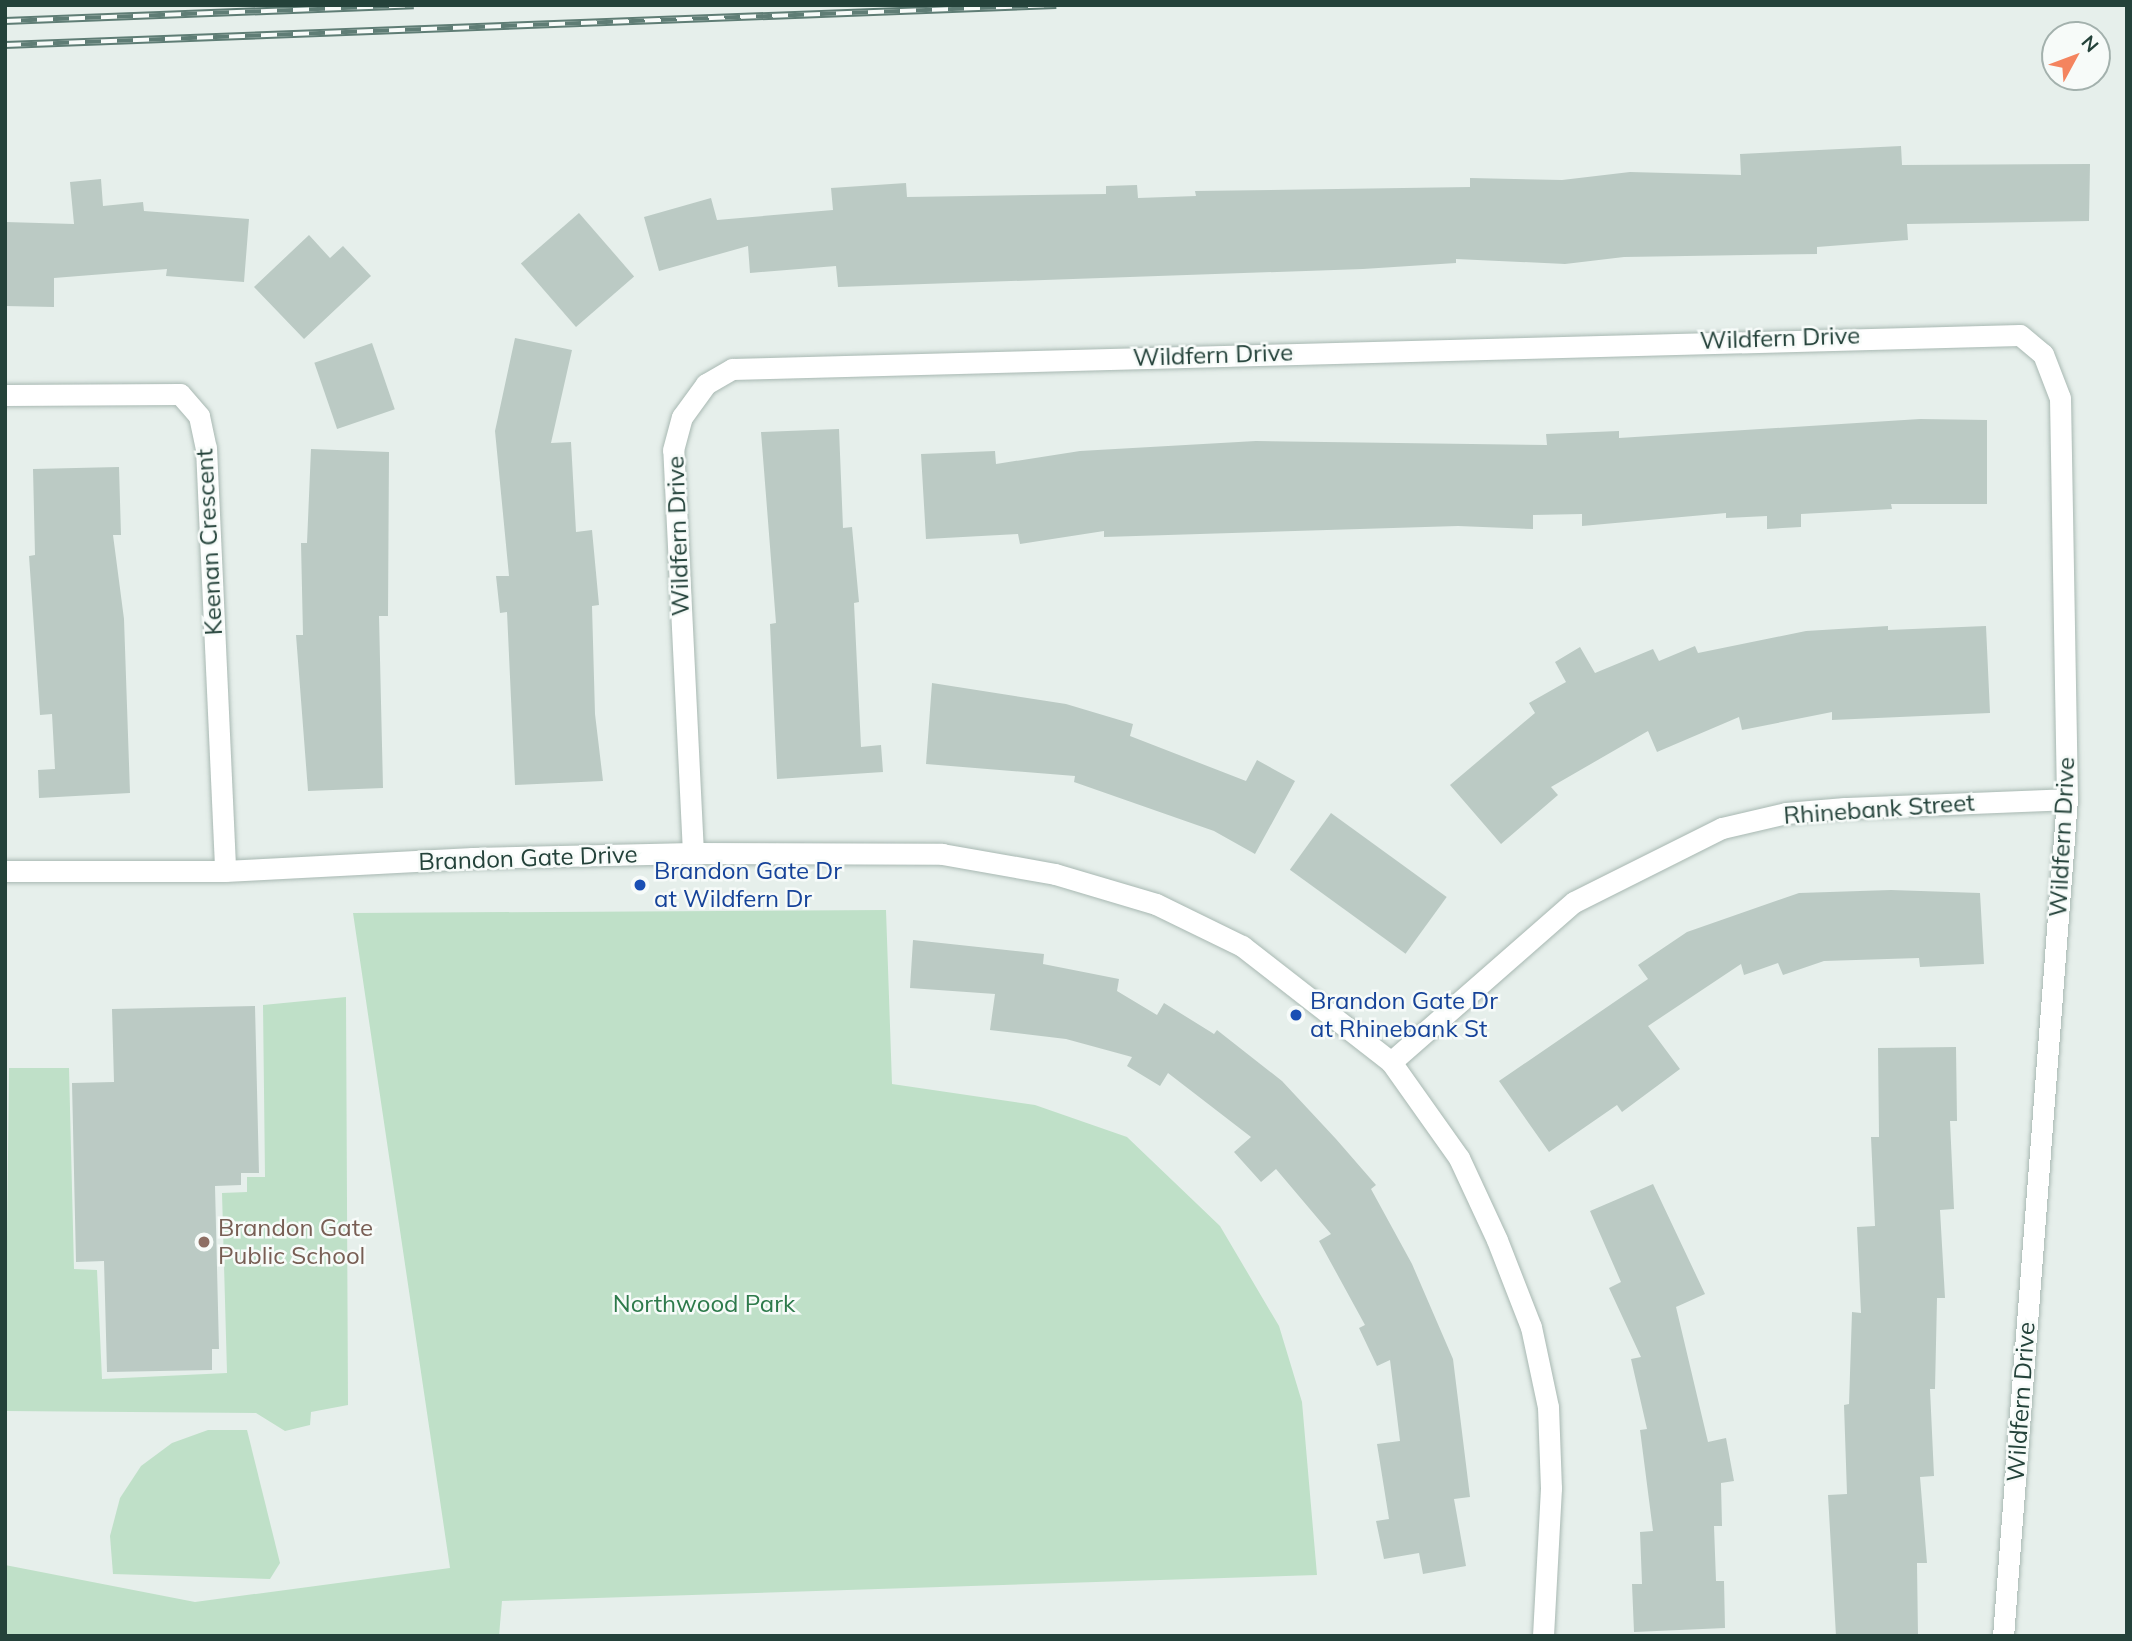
<!DOCTYPE html>
<style>
body{margin:0}
#map{position:relative;width:2132px;height:1641px;overflow:hidden;background:#e6efeb;font-family:Mulish,sans-serif}
div>[style]{position:absolute}
.green>*{inset:0;background:#bfe0c8}
.building>*{inset:0;background:#bbcac4;transform-origin:0 0}
.roads{filter:drop-shadow(0 0 2px #a8b8b2) drop-shadow(0 0 2px #a8b8b2)}
.minor>*{height:21px;margin:-10.5px;padding:0 10.5px;transform-origin:10.5px;border-radius:10.5px;background:#fff}
.rail>*{height:8px;margin-top:-4px;transform-origin:0;background:repeating-linear-gradient(90deg,#f7fbf9 0 16px,#5f7d75 0 32px);box-sizing:border-box;border-block:2px solid #5f7d75}
.dots>*{width:19px;height:19px;translate:-50% -50%;box-sizing:border-box;border:4px solid #f7fbf9;border-radius:50%}
span{translate:-50% -50%;white-space:nowrap;text-align:center;line-height:1.15;-webkit-text-stroke:5px #f7fbf9;paint-order:stroke}
.street-label{font-size:24px;color:#24423a}
.transit-label{font-size:24px;color:#164399}
.left{translate:0 -50%;text-align:left}
.education-label{font-size:24px;color:#785e54}
.park-label{font-size:24px;color:#2d7a4b}
.frame{position:absolute;inset:0;border:7px solid #24423a;pointer-events:none}
.north{position:absolute;left:2041px;top:21px;width:70px;height:70px;box-sizing:border-box;background:#f7fbf9;border:2px solid #a3b1ad;border-radius:50%;rotate:49deg;font-size:19px;font-weight:700;line-height:28px;text-align:center;color:#24423a}
.north::after{content:'';display:block;margin:auto;width:24px;height:32px;background:#f4845f;clip-path:polygon(50% 0,100% 100%,50% 72%,0 100%)}
</style>
<div id="map">
<div class="green">
<i style="clip-path:polygon(886px 910px,892px 1084px,1035px 1105px,1127px 1137px,1220px 1226px,1279px 1326px,1302px 1402px,1317px 1575px,502px 1601px,499px 1636px,5px 1636px,5px 1565px,195px 1602px,450px 1568px,353px 913px)"></i>
<i style="clip-path:polygon(346px 997px,348px 1405px,311px 1412px,310px 1425px,285px 1431px,256px 1413px,5px 1411px,9px 1068px,69px 1068px,74px 1269px,97px 1270px,102px 1379px,227px 1373px,222px 1193px,247px 1192px,247px 1177px,265px 1177px,263px 1005px)"></i>
<i style="clip-path:polygon(208px 1430px,247px 1430px,280px 1563px,270px 1579px,113px 1574px,110px 1536px,120px 1498px,141px 1466px,172px 1443px)"></i>
</div>
<div class="building">
<i style="clip-path:polygon(1901px 146px,1902px 165px,2090px 164px,2089px 221px,1907px 224px,1908px 240px,1817px 247px,1817px 254px,1624px 257px,1565px 264px,1456px 259px,1456px 263px,1363px 269px,838px 287px,836px 266px,750px 273px,748px 246px,659px 271px,644px 217px,711px 198px,717px 220px,833px 210px,831px 188px,906px 183px,907px 197px,1106px 194px,1106px 186px,1137px 185px,1138px 198px,1196px 196px,1195px 191px,1470px 187px,1470px 178px,1562px 180px,1630px 172px,1741px 175px,1740px 154px)"></i>
<i style="clip-path:polygon(101px 179px,103px 206px,143px 202px,144px 211px,249px 219px,244px 282px,166px 276px,167px 269px,54px 278px,54px 307px,5px 306px,5px 222px,74px 224px,70px 182px)"></i>
<i style="left:579px;top:213px;width:84px;height:77px;rotate:49deg"></i>
<i style="clip-path:polygon(309px 235px,330px 258px,343px 246px,371px 276px,304px 339px,254px 287px)"></i>
<i style="clip-path:polygon(515px 338px,572px 350px,551px 443px,571px 442px,576px 532px,592px 530px,599px 605px,592px 606px,595px 714px,603px 781px,515px 785px,507px 612px,500px 613px,496px 576px,509px 576px,495px 431px)"></i>
<i style="left:372px;top:343px;width:70px;height:61px;rotate:71deg"></i>
<i style="clip-path:polygon(1920px 419px,1987px 420px,1987px 504px,1891px 504px,1892px 509px,1801px 514px,1801px 527px,1767px 529px,1767px 516px,1726px 518px,1726px 513px,1582px 526px,1582px 514px,1533px 515px,1533px 529px,1458px 526px,1104px 537px,1104px 531px,1020px 544px,1018px 534px,926px 539px,921px 454px,995px 451px,996px 464px,1080px 451px,1256px 441px,1547px 445px,1546px 434px,1619px 431px,1619px 438px)"></i>
<i style="clip-path:polygon(839px 429px,843px 528px,852px 527px,859px 602px,854px 603px,861px 747px,881px 745px,883px 772px,777px 779px,770px 624px,776px 623px,761px 432px)"></i>
<i style="clip-path:polygon(311px 449px,389px 452px,388px 616px,379px 616px,383px 788px,308px 791px,296px 635px,303px 635px,301px 543px,307px 543px)"></i>
<i style="clip-path:polygon(119px 467px,121px 535px,113px 535px,124px 619px,130px 793px,39px 798px,38px 770px,55px 769px,52px 714px,40px 715px,29px 556px,35px 555px,33px 469px)"></i>
<i style="clip-path:polygon(1888px 626px,1888px 630px,1986px 626px,1990px 713px,1832px 720px,1832px 712px,1742px 730px,1739px 717px,1657px 752px,1648px 731px,1551px 787px,1558px 795px,1501px 844px,1450px 785px,1535px 713px,1529px 703px,1566px 682px,1555px 662px,1580px 647px,1595px 673px,1653px 649px,1659px 661px,1695px 646px,1698px 653px,1806px 631px)"></i>
<i style="clip-path:polygon(932px 683px,1066px 704px,1133px 724px,1130px 736px,1246px 781px,1257px 760px,1295px 781px,1255px 854px,1214px 831px,1074px 782px,1075px 776px,926px 764px)"></i>
<i style="left:1331px;top:813px;width:143px;height:70px;rotate:36deg"></i>
<i style="clip-path:polygon(1891px 890px,1980px 893px,1984px 964px,1920px 967px,1919px 958px,1824px 961px,1783px 975px,1778px 963px,1744px 975px,1741px 964px,1648px 1026px,1680px 1069px,1622px 1112px,1617px 1105px,1549px 1152px,1499px 1081px,1648px 979px,1638px 965px,1687px 932px,1799px 893px)"></i>
<i style="clip-path:polygon(913px 940px,1044px 954px,1043px 964px,1119px 979px,1117px 991px,1157px 1015px,1164px 1003px,1214px 1034px,1217px 1030px,1282px 1081px,1336px 1139px,1376px 1185px,1371px 1189px,1412px 1264px,1453px 1359px,1470px 1497px,1454px 1499px,1466px 1566px,1423px 1574px,1419px 1553px,1384px 1559px,1376px 1521px,1389px 1519px,1377px 1444px,1400px 1441px,1390px 1360px,1377px 1366px,1359px 1328px,1365px 1325px,1319px 1241px,1331px 1234px,1276px 1169px,1261px 1182px,1234px 1152px,1251px 1137px,1168px 1073px,1160px 1086px,1127px 1066px,1132px 1057px,1066px 1039px,990px 1030px,995px 994px,910px 988px)"></i>
<i style="clip-path:polygon(255px 1006px,259px 1173px,241px 1173px,241px 1185px,215px 1186px,219px 1349px,212px 1349px,212px 1370px,107px 1372px,104px 1261px,76px 1262px,72px 1083px,114px 1082px,112px 1009px)"></i>
<i style="clip-path:polygon(1956px 1047px,1957px 1121px,1950px 1121px,1954px 1209px,1940px 1210px,1945px 1298px,1937px 1298px,1935px 1389px,1930px 1389px,1934px 1476px,1920px 1477px,1927px 1563px,1917px 1563px,1918px 1636px,1836px 1636px,1828px 1495px,1847px 1494px,1844px 1405px,1849px 1404px,1852px 1312px,1861px 1313px,1857px 1227px,1875px 1226px,1871px 1137px,1879px 1137px,1878px 1048px)"></i>
<i style="clip-path:polygon(1653px 1184px,1705px 1294px,1676px 1307px,1708px 1442px,1726px 1438px,1734px 1481px,1721px 1483px,1722px 1526px,1714px 1526px,1716px 1581px,1724px 1581px,1725px 1628px,1634px 1632px,1632px 1584px,1642px 1584px,1640px 1532px,1653px 1531px,1640px 1430px,1647px 1429px,1631px 1359px,1641px 1357px,1609px 1288px,1621px 1282px,1590px 1211px)"></i>
</div>
<div class="roads">
<div class="minor">
<i style="left:5px;top:395px;width:175px;rotate:-0.3deg"></i>
<i style="left:180px;top:394px;width:29px;rotate:49deg"></i>
<i style="left:199px;top:416px;width:33px;rotate:78deg"></i>
<i style="left:206px;top:448px;width:423px;rotate:87.4deg"></i>
<i style="left:693px;top:853px;width:403px;rotate:-92.8deg"></i>
<i style="left:673px;top:450px;width:34px;rotate:-75deg"></i>
<i style="left:682px;top:417px;width:41px;rotate:-54deg"></i>
<i style="left:706px;top:384px;width:30px;rotate:-30deg"></i>
<i style="left:732px;top:369px;width:1288px;rotate:-1.51deg"></i>
<i style="left:2020px;top:335px;width:30px;rotate:40deg"></i>
<i style="left:2043px;top:354px;width:47px;rotate:68.9deg"></i>
<i style="left:2060px;top:398px;width:401px;rotate:89deg"></i>
<i style="left:2067px;top:799px;width:839px;rotate:94.37deg"></i>
<i style="left:5px;top:871px;width:220px"></i>
<i style="left:225px;top:871px;width:248px;rotate:-3deg"></i>
<i style="left:473px;top:858px;width:220px;rotate:-1.3deg"></i>
<i style="left:693px;top:853px;width:249px;rotate:0.2deg"></i>
<i style="left:942px;top:854px;width:115px;rotate:10deg"></i>
<i style="left:1055px;top:874px;width:105px;rotate:16.5deg"></i>
<i style="left:1156px;top:904px;width:96px;rotate:26deg"></i>
<i style="left:1242px;top:946px;width:189px;rotate:37.9deg"></i>
<i style="left:1391px;top:1062px;width:118px;rotate:54.7deg"></i>
<i style="left:1459px;top:1158px;width:90px;rotate:65.1deg"></i>
<i style="left:1497px;top:1240px;width:93px;rotate:68.7deg"></i>
<i style="left:1531px;top:1327px;width:82px;rotate:78deg"></i>
<i style="left:1548px;top:1407px;width:81px;rotate:87.9deg"></i>
<i style="left:1551px;top:1488px;width:148px;rotate:93.1deg"></i>
<i style="left:1391px;top:1062px;width:243px;rotate:-41.2deg"></i>
<i style="left:1574px;top:902px;width:165px;rotate:-26.6deg"></i>
<i style="left:1722px;top:828px;width:66px;rotate:-13.2deg"></i>
<i style="left:1786px;top:813px;width:59px;rotate:-4.8deg"></i>
<i style="left:1845px;top:808px;width:222px;rotate:-2.3deg"></i>
</div>
</div>
<div class="rail">
<i style="left:5px;top:21px;width:409px;rotate:-2.2deg"></i>
<i style="left:5px;top:45px;width:1052px;rotate:-2.18deg"></i>
</div>
<div class="dots">
<i style="left:640px;top:885px;background:#1a4fb4"></i>
<i style="left:1296px;top:1015px;background:#1a4fb4"></i>
<i style="left:204px;top:1242px;background:#8d6e63"></i>
</div>
<div class="street-label">
<span style="left:1780px;top:338px;rotate:-2deg">Wildfern Drive</span>
<span style="left:1213px;top:355px;rotate:-2deg">Wildfern Drive</span>
<span style="left:678px;top:536px;rotate:-92deg">Wildfern Drive</span>
<span style="left:209px;top:542px;rotate:-93deg">Keenan Crescent</span>
<span style="left:1879px;top:809px;rotate:-4deg">Rhinebank Street</span>
<span style="left:2062px;top:837px;rotate:-87deg">Wildfern Drive</span>
<span style="left:528px;top:858px;rotate:-2deg">Brandon Gate Drive</span>
<span style="left:2021px;top:1402px;rotate:-86deg">Wildfern Drive</span>
</div>
<div class="transit-label">
<span class="left" style="left:654px;top:885px">Brandon Gate Dr<br>at Wildfern Dr</span>
<span class="left" style="left:1310px;top:1015px">Brandon Gate Dr<br>at Rhinebank St</span>
</div>
<div class="education-label">
<span class="left" style="left:218px;top:1242px">Brandon Gate<br>Public School</span>
</div>
<div class="park-label">
<span style="left:704px;top:1304px">Northwood Park</span>
</div>
<div class="frame"></div>
<div class="north">N</div>
</div>
